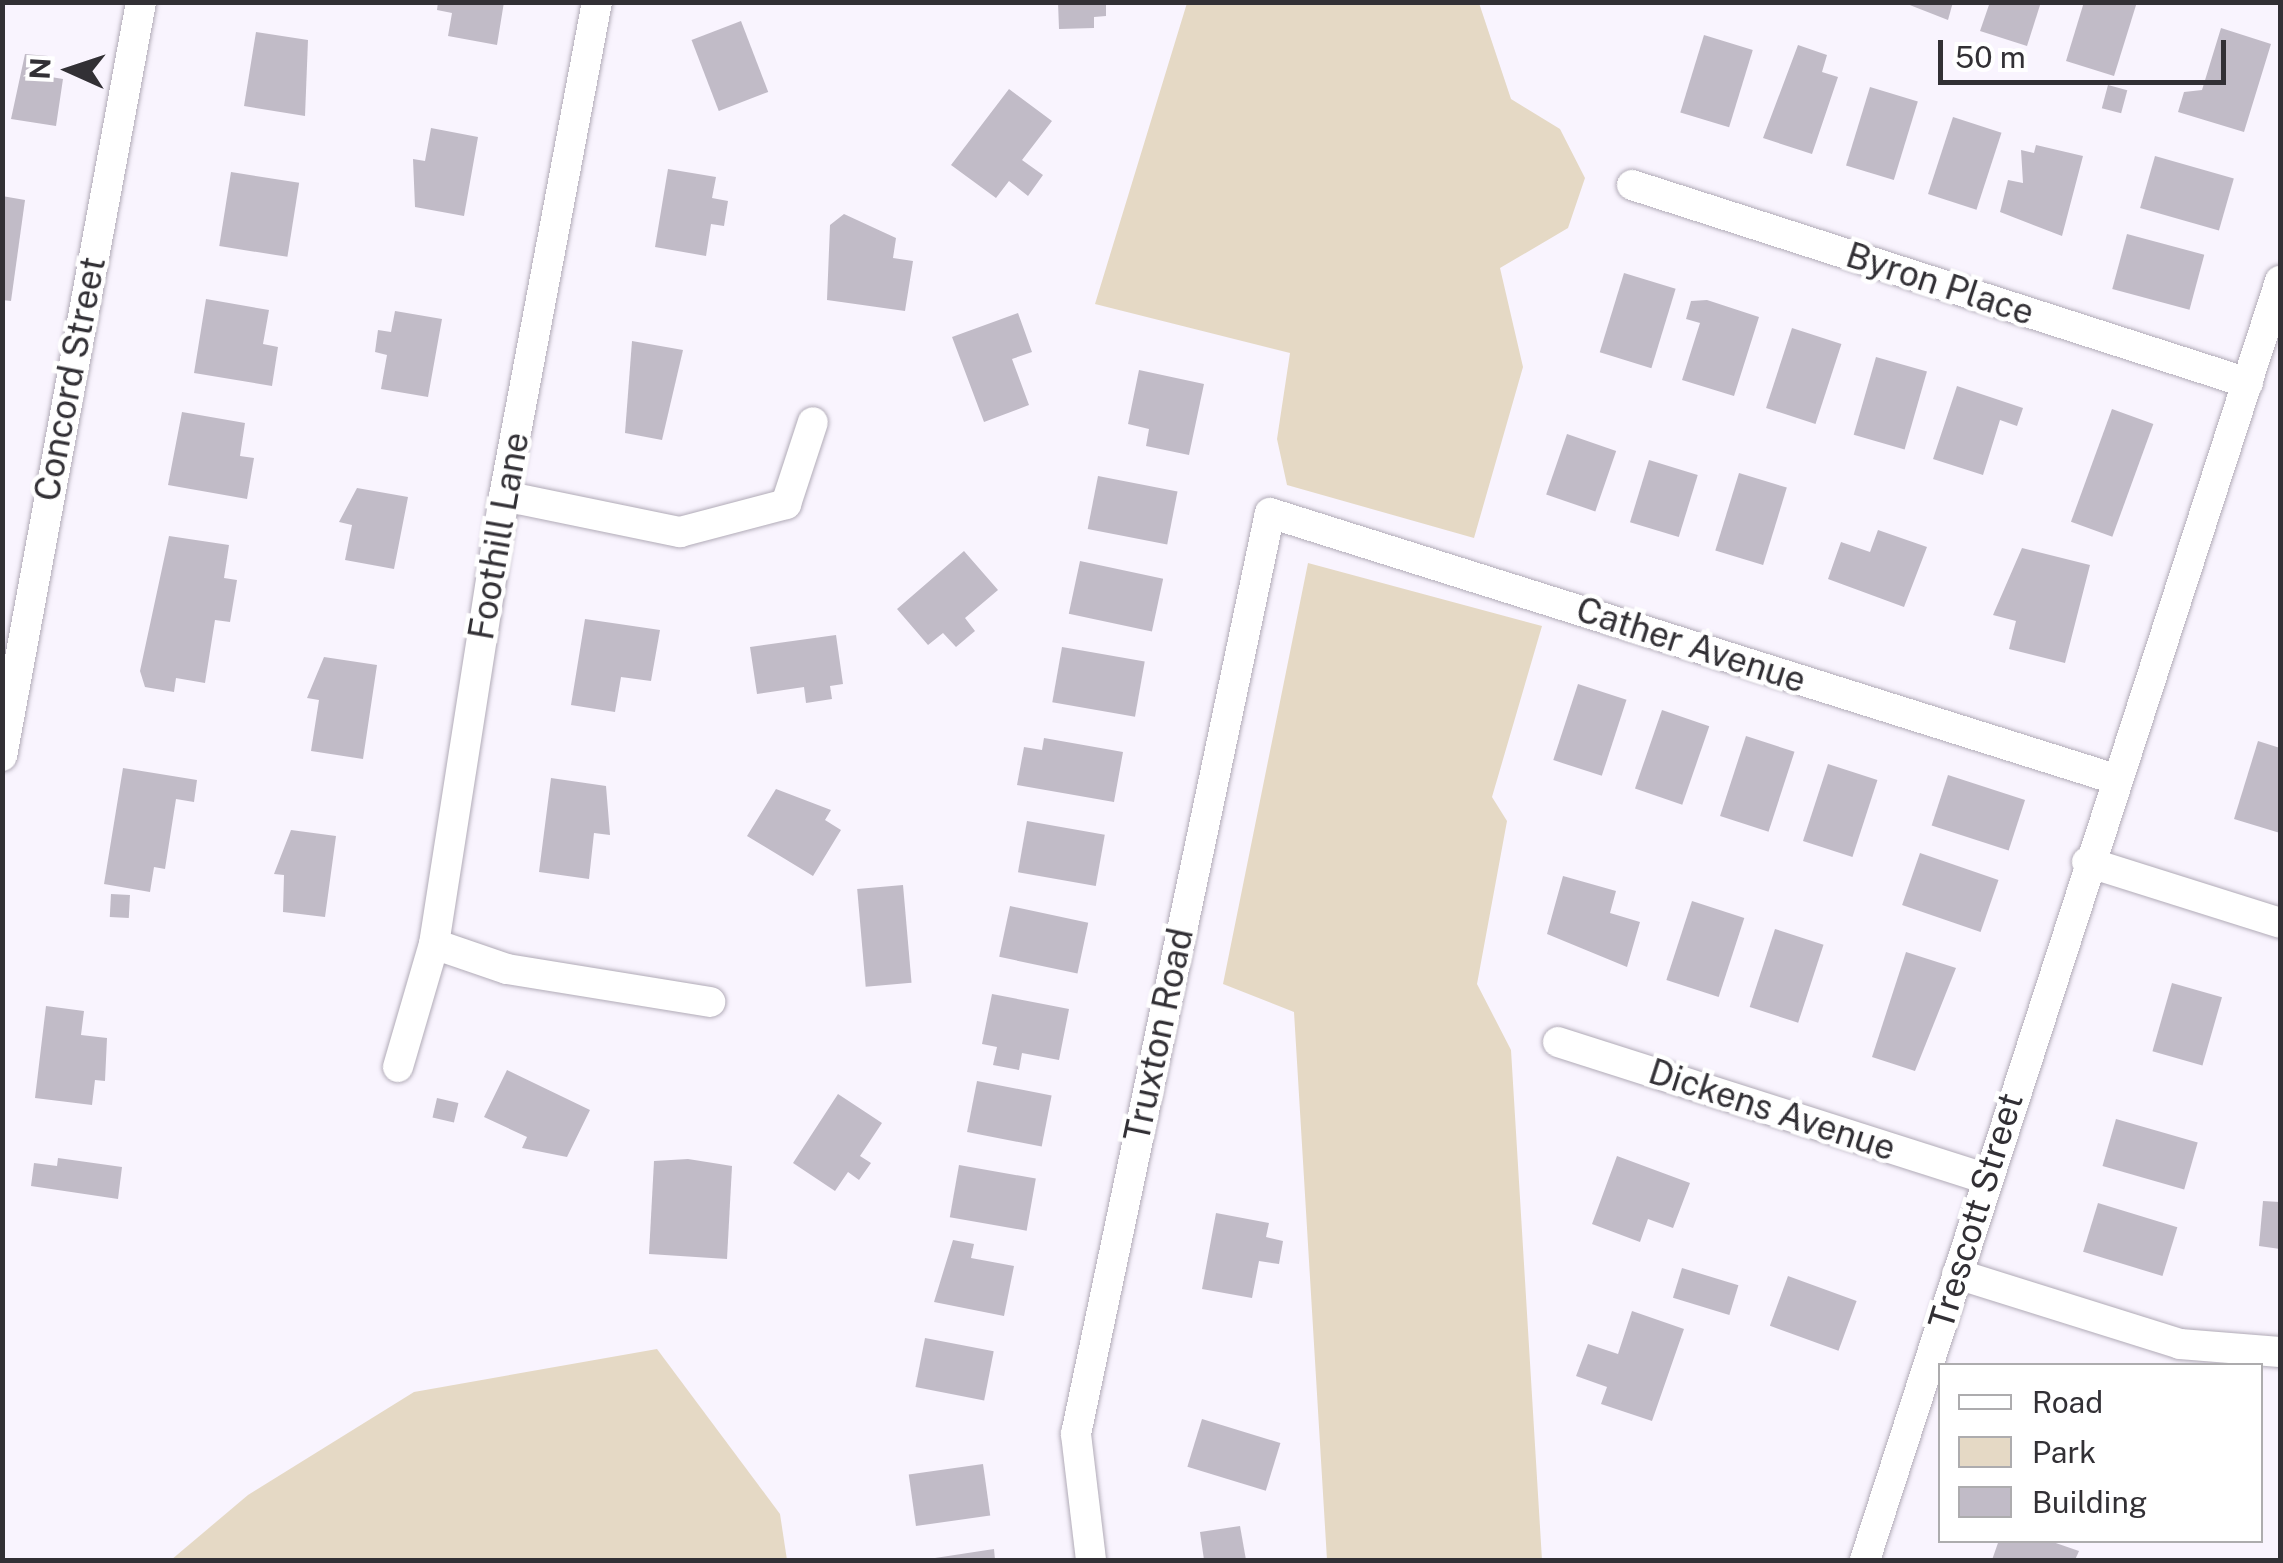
<!DOCTYPE html>
<style>
body{margin:0}
#map{position:relative;width:2283px;height:1563px;overflow:hidden;background:#f9f4fe;font-family:"Public Sans",sans-serif}
div>[style]{position:absolute}
.green>*{inset:0;background:#e5d9c5}
.building>*{inset:0;background:#c1bbc7;transform-origin:0 0}
.roads{filter:drop-shadow(0 0 2px #b1abb7) drop-shadow(0 0 2px #b1abb7)}
.street>*{height:30px;margin:-15px;padding:0 15px;transform-origin:15px;border-radius:15px;background:#fff}
span{translate:-50% -50%;white-space:nowrap;text-align:center;line-height:1.15;-webkit-text-stroke:9px #fff;paint-order:stroke}
.street-label{font-size:35px;color:#323035}
.frame{position:absolute;inset:0;border:5px solid #323035;pointer-events:none}
.legend{position:absolute;left:1938px;top:1363px;width:325px;height:180px;box-sizing:border-box;background:#fff;border:2px solid #adacae;margin:0;padding:12px 18px;list-style:none;font-size:30px;color:#323035}
.legend li{display:flex;align-items:center;gap:20px;height:50px}
.legend b{width:50px;border:2px solid #adacae}
.north{position:absolute;left:20px;top:20px;width:100px;height:100px;-webkit-text-stroke:8px #fff;paint-order:stroke;rotate:273deg;font-size:28px;font-weight:700;line-height:40px;text-align:center;color:#323035}
.north::after{content:'';display:block;margin:auto;width:35px;height:45px;background:#323035;clip-path:polygon(50% 0,100% 100%,50% 72%,0 100%)}
.scale{position:absolute;left:1938px;top:40px;width:288px;height:45px;box-sizing:border-box;border:5px solid #323035;border-top:0;padding-left:12px;font-size:30px;line-height:35px;white-space:nowrap;color:#323035;-webkit-text-stroke:8px #fff;paint-order:stroke}
</style>
<div id="map">
<div class="green">
<i style="clip-path:polygon(1187px 3px,1479px 3px,1511px 99px,1560px 129px,1585px 178px,1568px 228px,1500px 268px,1523px 367px,1474px 538px,1287px 485px,1277px 439px,1290px 353px,1095px 304px)"></i>
<i style="clip-path:polygon(1308px 563px,1542px 626px,1492px 797px,1507px 821px,1477px 984px,1511px 1050px,1542px 1560px,1327px 1560px,1294px 1012px,1223px 984px)"></i>
<i style="clip-path:polygon(657px 1349px,780px 1514px,787px 1560px,171px 1560px,248px 1495px,414px 1392px)"></i>
</div>
<div class="building">
<i style="clip-path:polygon(438px 2px,504px 2px,497px 45px,448px 36px,452px 13px,437px 10px)"></i>
<i style="clip-path:polygon(1058px 2px,1106px 2px,1106px 16px,1094px 17px,1094px 28px,1059px 29px)"></i>
<i style="clip-path:polygon(1902px 2px,1953px 2px,1948px 20px)"></i>
<i style="clip-path:polygon(1990px 2px,2041px 2px,2027px 46px,1980px 31px)"></i>
<i style="clip-path:polygon(2084px 2px,2137px 2px,2114px 76px,2066px 61px)"></i>
<i style="left:741px;top:21px;width:76px;height:53px;rotate:69deg"></i>
<i style="clip-path:polygon(2221px 28px,2271px 44px,2244px 132px,2178px 112px,2184px 92px,2202px 90px)"></i>
<i style="clip-path:polygon(256px 32px,308px 40px,305px 116px,244px 106px)"></i>
<i style="left:1704px;top:35px;width:51px;height:81px;rotate:17deg"></i>
<i style="clip-path:polygon(1798px 45px,1827px 55px,1822px 72px,1838px 77px,1812px 154px,1763px 138px)"></i>
<i style="clip-path:polygon(25px 54px,48px 56px,45px 76px,63px 79px,56px 126px,11px 119px)"></i>
<i style="left:2108px;top:85px;width:20px;height:24px;rotate:15deg"></i>
<i style="left:1870px;top:87px;width:50px;height:82px;rotate:17deg"></i>
<i style="clip-path:polygon(1009px 89px,1052px 121px,1022px 160px,1043px 175px,1028px 196px,1009px 181px,996px 198px,951px 165px)"></i>
<i style="left:1953px;top:117px;width:51px;height:81px;rotate:18deg"></i>
<i style="clip-path:polygon(431px 128px,478px 137px,464px 216px,415px 207px,413px 159px,425px 161px)"></i>
<i style="clip-path:polygon(2036px 145px,2083px 156px,2062px 236px,2000px 212px,2008px 180px,2023px 183px,2021px 150px,2034px 153px)"></i>
<i style="left:2155px;top:156px;width:82px;height:54px;rotate:16deg"></i>
<i style="clip-path:polygon(668px 169px,716px 177px,712px 198px,728px 201px,724px 226px,711px 224px,706px 256px,655px 247px)"></i>
<i style="left:231px;top:172px;width:69px;height:75px;rotate:9deg"></i>
<i style="clip-path:polygon(2px 196px,25px 200px,11px 301px,2px 300px)"></i>
<i style="clip-path:polygon(844px 214px,896px 238px,893px 258px,913px 261px,905px 311px,827px 300px,830px 225px)"></i>
<i style="left:2127px;top:234px;width:80px;height:57px;rotate:15deg"></i>
<i style="left:1624px;top:273px;width:54px;height:83px;rotate:17deg"></i>
<i style="clip-path:polygon(206px 299px,269px 310px,263px 344px,278px 347px,272px 386px,194px 373px)"></i>
<i style="clip-path:polygon(1707px 300px,1759px 317px,1734px 396px,1682px 380px,1700px 323px,1686px 319px,1691px 301px)"></i>
<i style="clip-path:polygon(395px 311px,442px 319px,428px 397px,381px 389px,387px 355px,375px 352px,378px 330px,391px 332px)"></i>
<i style="clip-path:polygon(1018px 313px,1032px 352px,1012px 359px,1029px 405px,984px 422px,952px 337px)"></i>
<i style="left:1792px;top:328px;width:52px;height:84px;rotate:18deg"></i>
<i style="clip-path:polygon(632px 341px,683px 350px,662px 440px,625px 433px)"></i>
<i style="left:1876px;top:357px;width:53px;height:81px;rotate:16deg"></i>
<i style="clip-path:polygon(1139px 370px,1204px 384px,1189px 455px,1146px 446px,1149px 429px,1128px 424px)"></i>
<i style="clip-path:polygon(1957px 386px,2023px 408px,2017px 426px,2000px 420px,1983px 475px,1933px 459px)"></i>
<i style="left:2112px;top:409px;width:44px;height:120px;rotate:20deg"></i>
<i style="clip-path:polygon(182px 412px,245px 423px,240px 456px,254px 458px,247px 499px,168px 485px)"></i>
<i style="left:1567px;top:434px;width:52px;height:64px;rotate:19deg"></i>
<i style="left:1649px;top:460px;width:51px;height:65px;rotate:17deg"></i>
<i style="left:1739px;top:473px;width:50px;height:81px;rotate:17deg"></i>
<i style="left:1098px;top:476px;width:81px;height:54px;rotate:11deg"></i>
<i style="clip-path:polygon(357px 488px,408px 497px,394px 569px,345px 560px,352px 525px,339px 522px)"></i>
<i style="clip-path:polygon(1878px 530px,1927px 547px,1904px 607px,1828px 579px,1841px 542px,1870px 552px)"></i>
<i style="clip-path:polygon(169px 536px,229px 545px,224px 578px,237px 580px,230px 622px,215px 620px,205px 683px,176px 678px,174px 692px,145px 687px,140px 671px)"></i>
<i style="clip-path:polygon(2022px 548px,2090px 565px,2065px 663px,2009px 649px,2016px 621px,1993px 615px)"></i>
<i style="clip-path:polygon(964px 551px,998px 590px,965px 618px,975px 631px,956px 647px,943px 633px,928px 645px,897px 609px)"></i>
<i style="left:1080px;top:561px;width:85px;height:54px;rotate:12deg"></i>
<i style="clip-path:polygon(585px 619px,660px 630px,651px 681px,621px 677px,615px 712px,571px 705px)"></i>
<i style="clip-path:polygon(836px 635px,843px 684px,830px 686px,832px 699px,806px 703px,804px 687px,757px 694px,750px 647px)"></i>
<i style="left:1062px;top:647px;width:84px;height:56px;rotate:10deg"></i>
<i style="clip-path:polygon(324px 657px,377px 665px,363px 759px,311px 751px,319px 700px,307px 698px)"></i>
<i style="left:1578px;top:684px;width:51px;height:80px;rotate:18deg"></i>
<i style="left:1662px;top:710px;width:50px;height:83px;rotate:19deg"></i>
<i style="left:1746px;top:736px;width:51px;height:84px;rotate:18deg"></i>
<i style="clip-path:polygon(1044px 738px,1123px 752px,1114px 802px,1017px 785px,1024px 747px,1042px 750px)"></i>
<i style="clip-path:polygon(2258px 741px,2280px 748px,2280px 833px,2234px 819px)"></i>
<i style="left:1828px;top:764px;width:52px;height:81px;rotate:18deg"></i>
<i style="clip-path:polygon(123px 768px,197px 780px,194px 802px,176px 799px,165px 869px,154px 867px,150px 892px,104px 884px)"></i>
<i style="left:1948px;top:775px;width:81px;height:53px;rotate:18deg"></i>
<i style="clip-path:polygon(551px 778px,606px 786px,610px 835px,594px 833px,589px 879px,539px 872px)"></i>
<i style="clip-path:polygon(776px 789px,831px 810px,825px 820px,841px 830px,813px 876px,747px 836px)"></i>
<i style="left:1027px;top:821px;width:79px;height:52px;rotate:10deg"></i>
<i style="clip-path:polygon(291px 830px,336px 836px,325px 917px,283px 912px,284px 875px,274px 874px)"></i>
<i style="left:1920px;top:853px;width:83px;height:55px;rotate:19deg"></i>
<i style="clip-path:polygon(1563px 876px,1616px 891px,1610px 913px,1640px 922px,1627px 967px,1547px 934px)"></i>
<i style="left:903px;top:885px;width:98px;height:46px;rotate:85deg"></i>
<i style="left:111px;top:894px;width:19px;height:23px;rotate:3deg"></i>
<i style="left:1692px;top:901px;width:55px;height:83px;rotate:18deg"></i>
<i style="left:1010px;top:906px;width:80px;height:52px;rotate:12deg"></i>
<i style="left:1775px;top:929px;width:51px;height:82px;rotate:18deg"></i>
<i style="clip-path:polygon(1906px 952px,1956px 968px,1915px 1071px,1872px 1057px)"></i>
<i style="left:2172px;top:983px;width:52px;height:71px;rotate:16deg"></i>
<i style="clip-path:polygon(992px 994px,1069px 1009px,1059px 1060px,1022px 1053px,1019px 1070px,993px 1065px,997px 1047px,982px 1044px)"></i>
<i style="clip-path:polygon(46px 1006px,84px 1011px,81px 1035px,107px 1038px,105px 1081px,95px 1080px,92px 1105px,35px 1098px)"></i>
<i style="clip-path:polygon(507px 1070px,590px 1110px,567px 1157px,522px 1148px,527px 1137px,484px 1117px)"></i>
<i style="left:977px;top:1081px;width:76px;height:52px;rotate:11deg"></i>
<i style="clip-path:polygon(838px 1094px,882px 1123px,860px 1156px,871px 1163px,859px 1180px,848px 1172px,835px 1191px,793px 1163px)"></i>
<i style="left:437px;top:1098px;width:22px;height:20px;rotate:13deg"></i>
<i style="left:2116px;top:1119px;width:85px;height:49px;rotate:16deg"></i>
<i style="clip-path:polygon(1617px 1156px,1690px 1183px,1673px 1228px,1648px 1219px,1640px 1242px,1592px 1224px)"></i>
<i style="clip-path:polygon(58px 1158px,122px 1167px,118px 1199px,31px 1186px,34px 1163px,57px 1166px)"></i>
<i style="clip-path:polygon(688px 1159px,732px 1166px,727px 1259px,649px 1254px,654px 1161px)"></i>
<i style="left:959px;top:1165px;width:78px;height:53px;rotate:10deg"></i>
<i style="clip-path:polygon(2263px 1201px,2280px 1202px,2280px 1249px,2259px 1246px)"></i>
<i style="left:2098px;top:1203px;width:83px;height:51px;rotate:17deg"></i>
<i style="clip-path:polygon(1216px 1213px,1269px 1223px,1266px 1237px,1283px 1241px,1279px 1264px,1259px 1261px,1252px 1298px,1202px 1289px)"></i>
<i style="clip-path:polygon(953px 1240px,974px 1244px,971px 1258px,1014px 1266px,1004px 1316px,934px 1302px)"></i>
<i style="left:1682px;top:1268px;width:59px;height:31px;rotate:17deg"></i>
<i style="left:1788px;top:1276px;width:73px;height:53px;rotate:20deg"></i>
<i style="clip-path:polygon(1632px 1311px,1684px 1329px,1652px 1421px,1601px 1404px,1607px 1387px,1576px 1376px,1588px 1344px,1618px 1354px)"></i>
<i style="left:925px;top:1338px;width:70px;height:50px;rotate:11deg"></i>
<i style="left:1202px;top:1419px;width:82px;height:50px;rotate:17deg"></i>
<i style="left:983px;top:1464px;width:52px;height:75px;rotate:82deg"></i>
<i style="clip-path:polygon(1240px 1526px,1246px 1560px,1204px 1560px,1200px 1532px)"></i>
<i style="clip-path:polygon(1999px 1540px,2047px 1540px,2079px 1551px,2075px 1560px,1992px 1560px)"></i>
<i style="clip-path:polygon(994px 1549px,995px 1560px,935px 1560px,935px 1558px)"></i>
</div>
<div class="roads">
<div class="street">
<i style="left:1632px;top:185px;width:647px;rotate:17.82deg"></i>
<i style="left:504px;top:496px;width:180px;rotate:11.6deg"></i>
<i style="left:680px;top:532px;width:110px;rotate:-14.8deg"></i>
<i style="left:786px;top:504px;width:86px;rotate:-71.8deg"></i>
<i style="left:2px;top:756px;width:767px;rotate:-79.55deg"></i>
<i style="left:2087px;top:862px;width:202px;rotate:17.5deg"></i>
<i style="left:434px;top:944px;width:77px;rotate:18.9deg"></i>
<i style="left:507px;top:969px;width:206px;rotate:9.2deg"></i>
<i style="left:1558px;top:1042px;width:450px;rotate:17.7deg"></i>
<i style="left:398px;top:1067px;width:128px;rotate:-73.7deg"></i>
<i style="left:434px;top:944px;width:453px;rotate:-81.1deg"></i>
<i style="left:504px;top:496px;width:503px;rotate:-79.34deg"></i>
<i style="left:1957px;top:1274px;width:234px;rotate:17.4deg"></i>
<i style="left:2180px;top:1344px;width:100px;rotate:4.6deg"></i>
<i style="left:1091px;top:1560px;width:127px;rotate:-96.8deg"></i>
<i style="left:1076px;top:1434px;width:941px;rotate:-78.11deg"></i>
<i style="left:1270px;top:513px;width:883px;rotate:17.47deg"></i>
<i style="left:1865px;top:1560px;width:1345px;rotate:-72.02deg"></i>
</div>
</div>
<div class="street-label">
<span style="left:1940px;top:284px;rotate:18deg">Byron Place</span>
<span style="left:70px;top:379px;rotate:-79deg">Concord Street</span>
<span style="left:499px;top:536px;rotate:-80deg">Foothill Lane</span>
<span style="left:1691px;top:645px;rotate:18deg">Cather Avenue</span>
<span style="left:1159px;top:1035px;rotate:-78deg">Truxton Road</span>
<span style="left:1772px;top:1110px;rotate:18deg">Dickens Avenue</span>
<span style="left:1976px;top:1211px;rotate:-73deg">Trescott Street</span>
</div>
<div class="frame"></div>
<ul class="legend">
<li><b style="height:12px;background:#fff"></b>Road</li>
<li><b style="height:28px;background:#e5d9c5"></b>Park</li>
<li><b style="height:28px;background:#c1bbc7"></b>Building</li>
</ul>
<div class="north">N</div>
<div class="scale">50 m</div>
</div>
